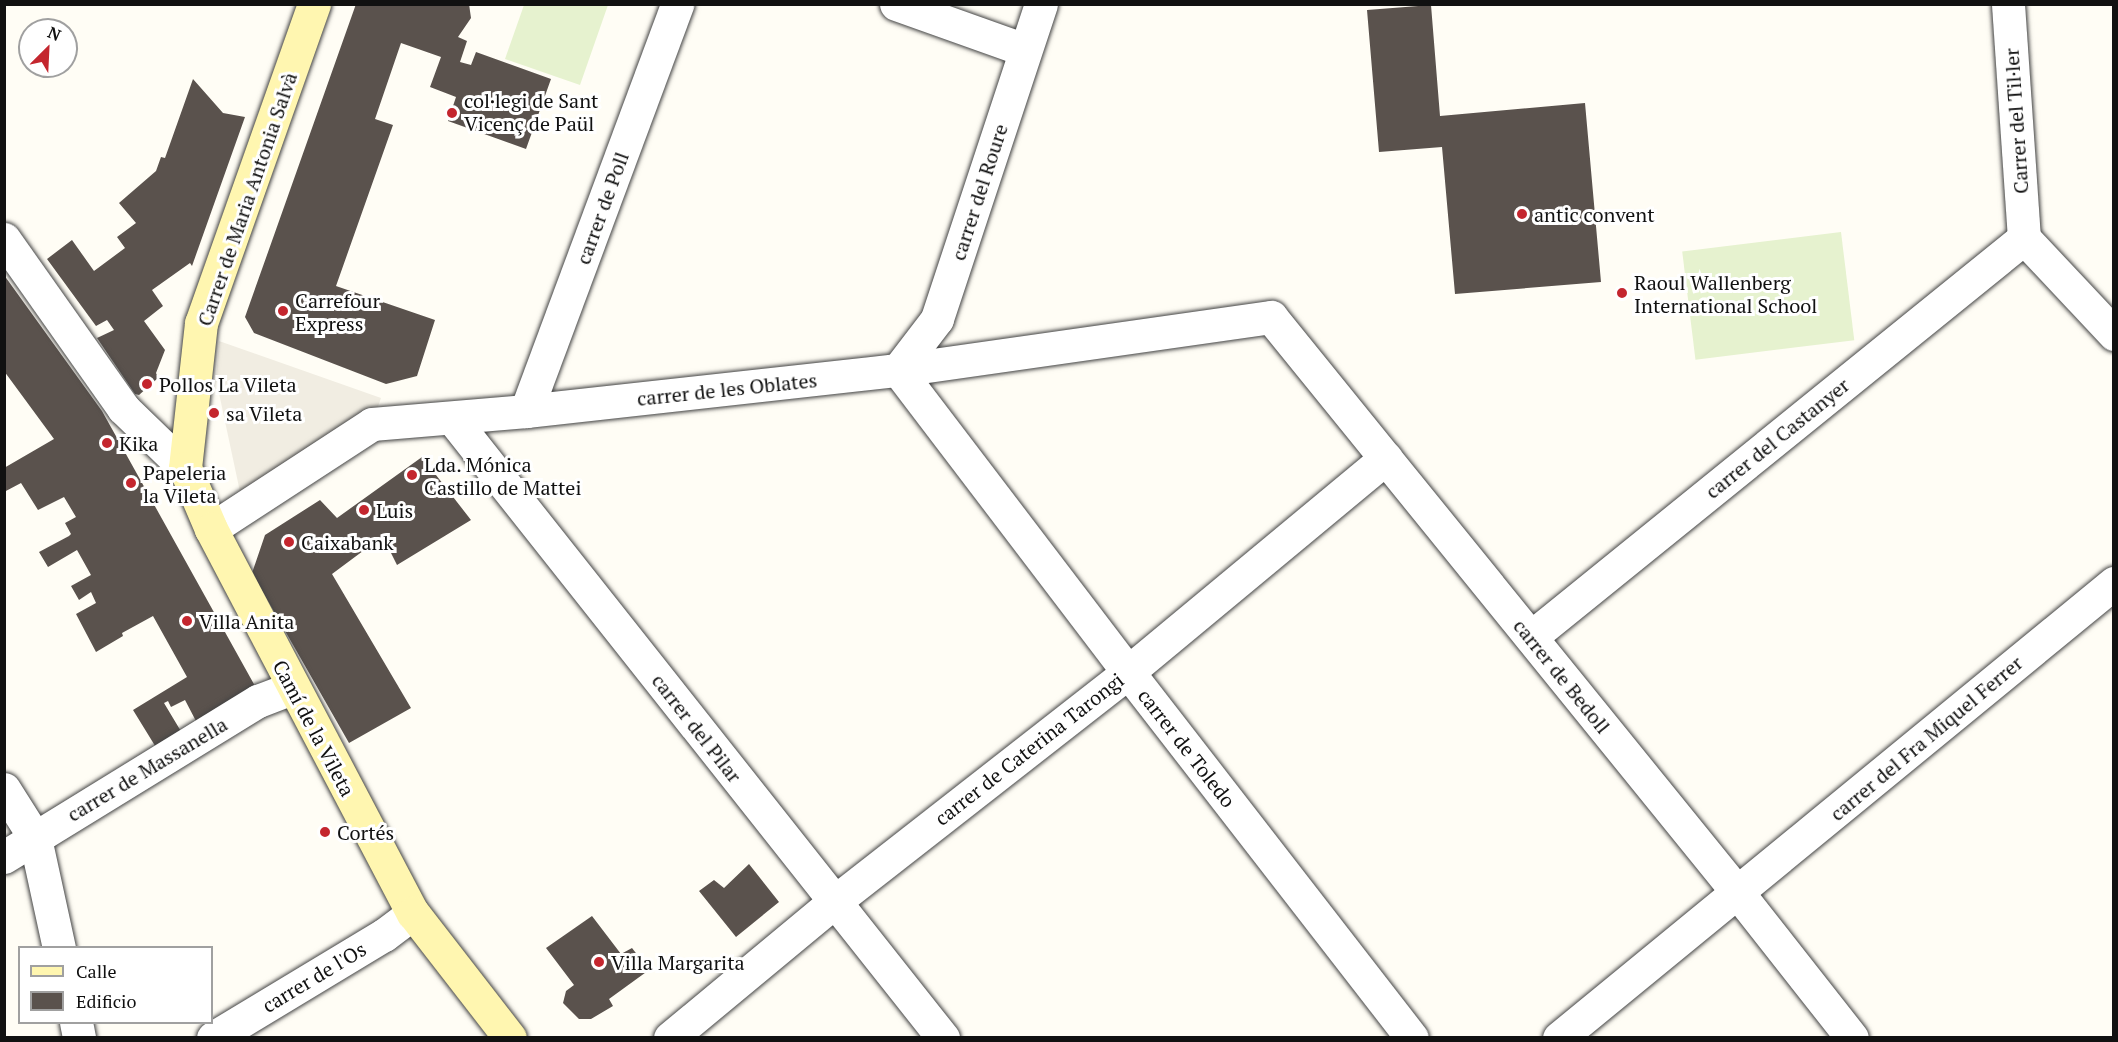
<!DOCTYPE html>
<meta charset="utf-8">
<style>
body{margin:0}
#map{position:relative;width:2118px;height:1042px;overflow:hidden;background:#fffdf5;font-family:"PT Serif",serif}
div>[style]{position:absolute}
.pitch>*{inset:0;background:#e6f2cf;transform-origin:0 0}
.plaza>*{inset:0;background:#f1ede2}
.building>*{inset:0;background:#5a524d}
.roads{filter:drop-shadow(0 0 2px #444) drop-shadow(0 0 2px #444)}
.street>*{height:33px;margin:-16.5px;padding:0 16.5px;transform-origin:16.5px;border-radius:16.5px;background:#fff}
.secondary>*{height:33px;margin:-16.5px;padding:0 16.5px;transform-origin:16.5px;border-radius:16.5px;background:#fff6b0}
.dots>*{width:16px;height:16px;translate:-50% -50%;box-sizing:border-box;border:3px solid #fff;border-radius:50%}
span{translate:-50% -50%;white-space:nowrap;text-align:center;line-height:1.15;-webkit-text-stroke:6px #fff;paint-order:stroke}
.poi-label{font-size:20px;color:#111}
.left{translate:0 -50%;text-align:left}
.street-label{font-size:20px;color:#111}
.frame{position:absolute;inset:0;border:6px solid #111;pointer-events:none}
.legend{position:absolute;left:18px;top:946px;width:195px;height:78px;box-sizing:border-box;background:#fff;border:2px solid #a0a0a0;margin:0;padding:8px 10px;list-style:none;font-size:18px;color:#111}
.legend li{display:flex;align-items:center;gap:12px;height:30px}
.legend b{width:30px;border:2px solid #a0a0a0}
.north{position:absolute;left:18px;top:18px;width:60px;height:60px;box-sizing:border-box;background:#fff;border:2px solid #a0a0a0;border-radius:50%;rotate:24deg;font-size:16px;font-weight:700;line-height:24px;text-align:center;color:#111}
.north::after{content:'';display:block;margin:auto;width:21px;height:27px;background:#c4262e;clip-path:polygon(50% 0,100% 100%,50% 72%,0 100%)}
</style>
<div id="map">
<div class="pitch">
<i style="clip-path:polygon(524px 5px,608px 5px,580px 85px,505px 59px)"></i>
<i style="left:1841px;top:232px;width:109px;height:160px;rotate:83deg"></i>
</div>
<div class="plaza">
<i style="clip-path:polygon(219px 341px,381px 398px,372px 424px,243px 506px,216px 379px)"></i>
</div>
<div class="building">
<i style="clip-path:polygon(356px 4px,469px 4px,471px 18px,458px 37px,467px 41px,460px 62px,471px 65px,476px 52px,551px 79px,526px 149px,448px 121px,456px 97px,430px 87px,441px 57px,401px 43px,375px 119px,393px 125px,336px 286px,435px 320px,417px 376px,386px 384px,254px 333px,245px 317px)"></i>
<i style="clip-path:polygon(1431px 5px,1440px 116px,1585px 103px,1601px 282px,1455px 294px,1442px 147px,1379px 152px,1367px 10px)"></i>
<i style="clip-path:polygon(193px 79px,223px 113px,245px 117px,192px 266px,190px 263px,152px 290px,163px 306px,144px 321px,165px 350px,156px 373px,158px 378px,139px 395px,135px 394px,97px 338px,114px 330px,107px 320px,96px 326px,47px 259px,72px 240px,94px 271px,125px 248px,117px 237px,136px 223px,119px 203px,156px 171px,161px 157px,165px 158px)"></i>
<i style="clip-path:polygon(4px 275px,102px 411px,255px 686px,197px 723px,185px 700px,171px 707px,168px 701px,164px 703px,182px 733px,157px 749px,133px 710px,187px 677px,153px 616px,122px 633px,123px 636px,96px 652px,76px 614px,96px 603px,91px 592px,79px 600px,71px 586px,91px 575px,77px 550px,48px 567px,39px 552px,69px 536px,71px 534px,65px 523px,76px 517px,64px 497px,38px 510px,21px 483px,4px 492px,4px 468px,54px 439px,4px 371px)"></i>
<i style="clip-path:polygon(422px 457px,471px 520px,397px 565px,387px 545px,367px 548px,332px 574px,411px 708px,349px 743px,252px 573px,265px 535px,320px 500px,337px 518px)"></i>
<i style="clip-path:polygon(749px 864px,779px 902px,736px 937px,699px 891px,714px 880px,724px 888px)"></i>
<i style="clip-path:polygon(592px 916px,621px 954px,632px 948px,649px 970px,609px 999px,613px 1006px,591px 1019px,579px 1019px,563px 1003px,566px 991px,574px 985px,546px 948px)"></i>
</div>
<div class="roads">
<div class="street">
<i style="left:896px;top:4px;width:137px;rotate:19.6deg"></i>
<i style="left:1041px;top:4px;width:332px;rotate:108.3deg"></i>
<i style="left:937px;top:319px;width:64px;rotate:127.4deg"></i>
<i style="left:898px;top:370px;width:380px;rotate:52.7deg"></i>
<i style="left:1128px;top:672px;width:463px;rotate:52.2deg"></i>
<i style="left:2008px;top:4px;width:235px;rotate:86.1deg"></i>
<i style="left:2024px;top:238px;width:132px;rotate:46.8deg"></i>
<i style="left:4px;top:239px;width:207px;rotate:54.8deg"></i>
<i style="left:123px;top:408px;width:86px;rotate:44.1deg"></i>
<i style="left:526px;top:411px;width:434px;rotate:-69.6deg"></i>
<i style="left:452px;top:418px;width:791px;rotate:51.62deg"></i>
<i style="left:211px;top:529px;width:192px;rotate:-33.1deg"></i>
<i style="left:372px;top:424px;width:155px;rotate:-4.8deg"></i>
<i style="left:526px;top:411px;width:374px;rotate:-6.3deg"></i>
<i style="left:898px;top:370px;width:377px;rotate:-8.1deg"></i>
<i style="left:1271px;top:317px;width:742px;rotate:50.97deg"></i>
<i style="left:1738px;top:893px;width:184px;rotate:51.8deg"></i>
<i style="left:1531px;top:637px;width:634px;rotate:-38.98deg"></i>
<i style="left:4px;top:789px;width:58px;rotate:57.7deg"></i>
<i style="left:35px;top:838px;width:113px;rotate:77.7deg"></i>
<i style="left:4px;top:857px;width:298px;rotate:-31.6deg"></i>
<i style="left:258px;top:701px;width:36px;rotate:-21deg"></i>
<i style="left:76px;top:1022px;width:16px;rotate:79deg"></i>
<i style="left:213px;top:1038px;width:200px;rotate:-31.1deg"></i>
<i style="left:384px;top:935px;width:36px;rotate:-37deg"></i>
<i style="left:670px;top:1038px;width:213px;rotate:-39.7deg"></i>
<i style="left:834px;top:902px;width:373px;rotate:-38deg"></i>
<i style="left:1128px;top:672px;width:335px;rotate:-39.7deg"></i>
<i style="left:1559px;top:1038px;width:718px;rotate:-39.35deg"></i>
</div>
<div class="secondary">
<i style="left:314px;top:4px;width:338px;rotate:109.5deg"></i>
<i style="left:201px;top:323px;width:146px;rotate:96.3deg"></i>
<i style="left:185px;top:468px;width:66px;rotate:66.9deg"></i>
<i style="left:211px;top:529px;width:434px;rotate:62.3deg"></i>
<i style="left:413px;top:913px;width:158px;rotate:52.2deg"></i>
</div>
</div>
<div class="dots">
<i style="left:452px;top:113px;background:#c4262e"></i>
<i style="left:1522px;top:214px;background:#c4262e"></i>
<i style="left:1622px;top:293px;background:#c4262e"></i>
<i style="left:283px;top:311px;background:#c4262e"></i>
<i style="left:147px;top:384px;background:#c4262e"></i>
<i style="left:214px;top:413px;background:#c4262e"></i>
<i style="left:107px;top:443px;background:#c4262e"></i>
<i style="left:412px;top:475px;background:#c4262e"></i>
<i style="left:131px;top:483px;background:#c4262e"></i>
<i style="left:364px;top:510px;background:#c4262e"></i>
<i style="left:289px;top:542px;background:#c4262e"></i>
<i style="left:187px;top:621px;background:#c4262e"></i>
<i style="left:325px;top:832px;background:#c4262e"></i>
<i style="left:599px;top:962px;background:#c4262e"></i>
</div>
<div class="poi-label">
<span class="left" style="left:464px;top:112px">col·legi de Sant<br>Vicenç de Paül</span>
<span class="left" style="left:1534px;top:214px">antic convent</span>
<span class="left" style="left:1634px;top:294px">Raoul Wallenberg<br>International School</span>
<span class="left" style="left:295px;top:312px">Carrefour<br>Express</span>
<span class="left" style="left:159px;top:384px">Pollos La Vileta</span>
<span class="left" style="left:226px;top:413px">sa Vileta</span>
<span class="left" style="left:119px;top:443px">Kika</span>
<span class="left" style="left:424px;top:476px">Lda. Mónica<br>Castillo de Mattei</span>
<span class="left" style="left:143px;top:484px">Papeleria<br>la Vileta</span>
<span class="left" style="left:376px;top:510px">Luis</span>
<span class="left" style="left:301px;top:542px">Caixabank</span>
<span class="left" style="left:199px;top:621px">Villa Anita</span>
<span class="left" style="left:337px;top:832px">Cortés</span>
<span class="left" style="left:611px;top:962px">Villa Margarita</span>
</div>
<div class="street-label">
<span style="left:2016px;top:121px;rotate:-94deg">Carrer del Til·ler</span>
<span style="left:979px;top:192px;rotate:-72deg">carrer del Roure</span>
<span style="left:247px;top:199px;rotate:-71deg">Carrer de Maria Antonia Salvà</span>
<span style="left:602px;top:208px;rotate:-70deg">carrer de Poll</span>
<span style="left:727px;top:389px;rotate:-6deg">carrer de les Oblates</span>
<span style="left:1777px;top:438px;rotate:-39deg">carrer del Castanyer</span>
<span style="left:1562px;top:676px;rotate:51deg">carrer de Bedoll</span>
<span style="left:314px;top:728px;rotate:62deg">Camí de la Vileta</span>
<span style="left:697px;top:728px;rotate:52deg">carrer del Pilar</span>
<span style="left:1926px;top:738px;rotate:-40deg">carrer del Fra Miquel Ferrer</span>
<span style="left:1187px;top:748px;rotate:52deg">carrer de Toledo</span>
<span style="left:1029px;top:749px;rotate:-38deg">carrer de Caterina Tarongi</span>
<span style="left:147px;top:769px;rotate:-31deg">carrer de Massanella</span>
<span style="left:314px;top:977px;rotate:-31deg">carrer de l'Os</span>
</div>
<div class="frame"></div>
<ul class="legend">
<li><b style="height:8px;background:#fff6b0"></b>Calle</li>
<li><b style="height:16px;background:#5a524d"></b>Edificio</li>
</ul>
<div class="north">N</div>
</div>
